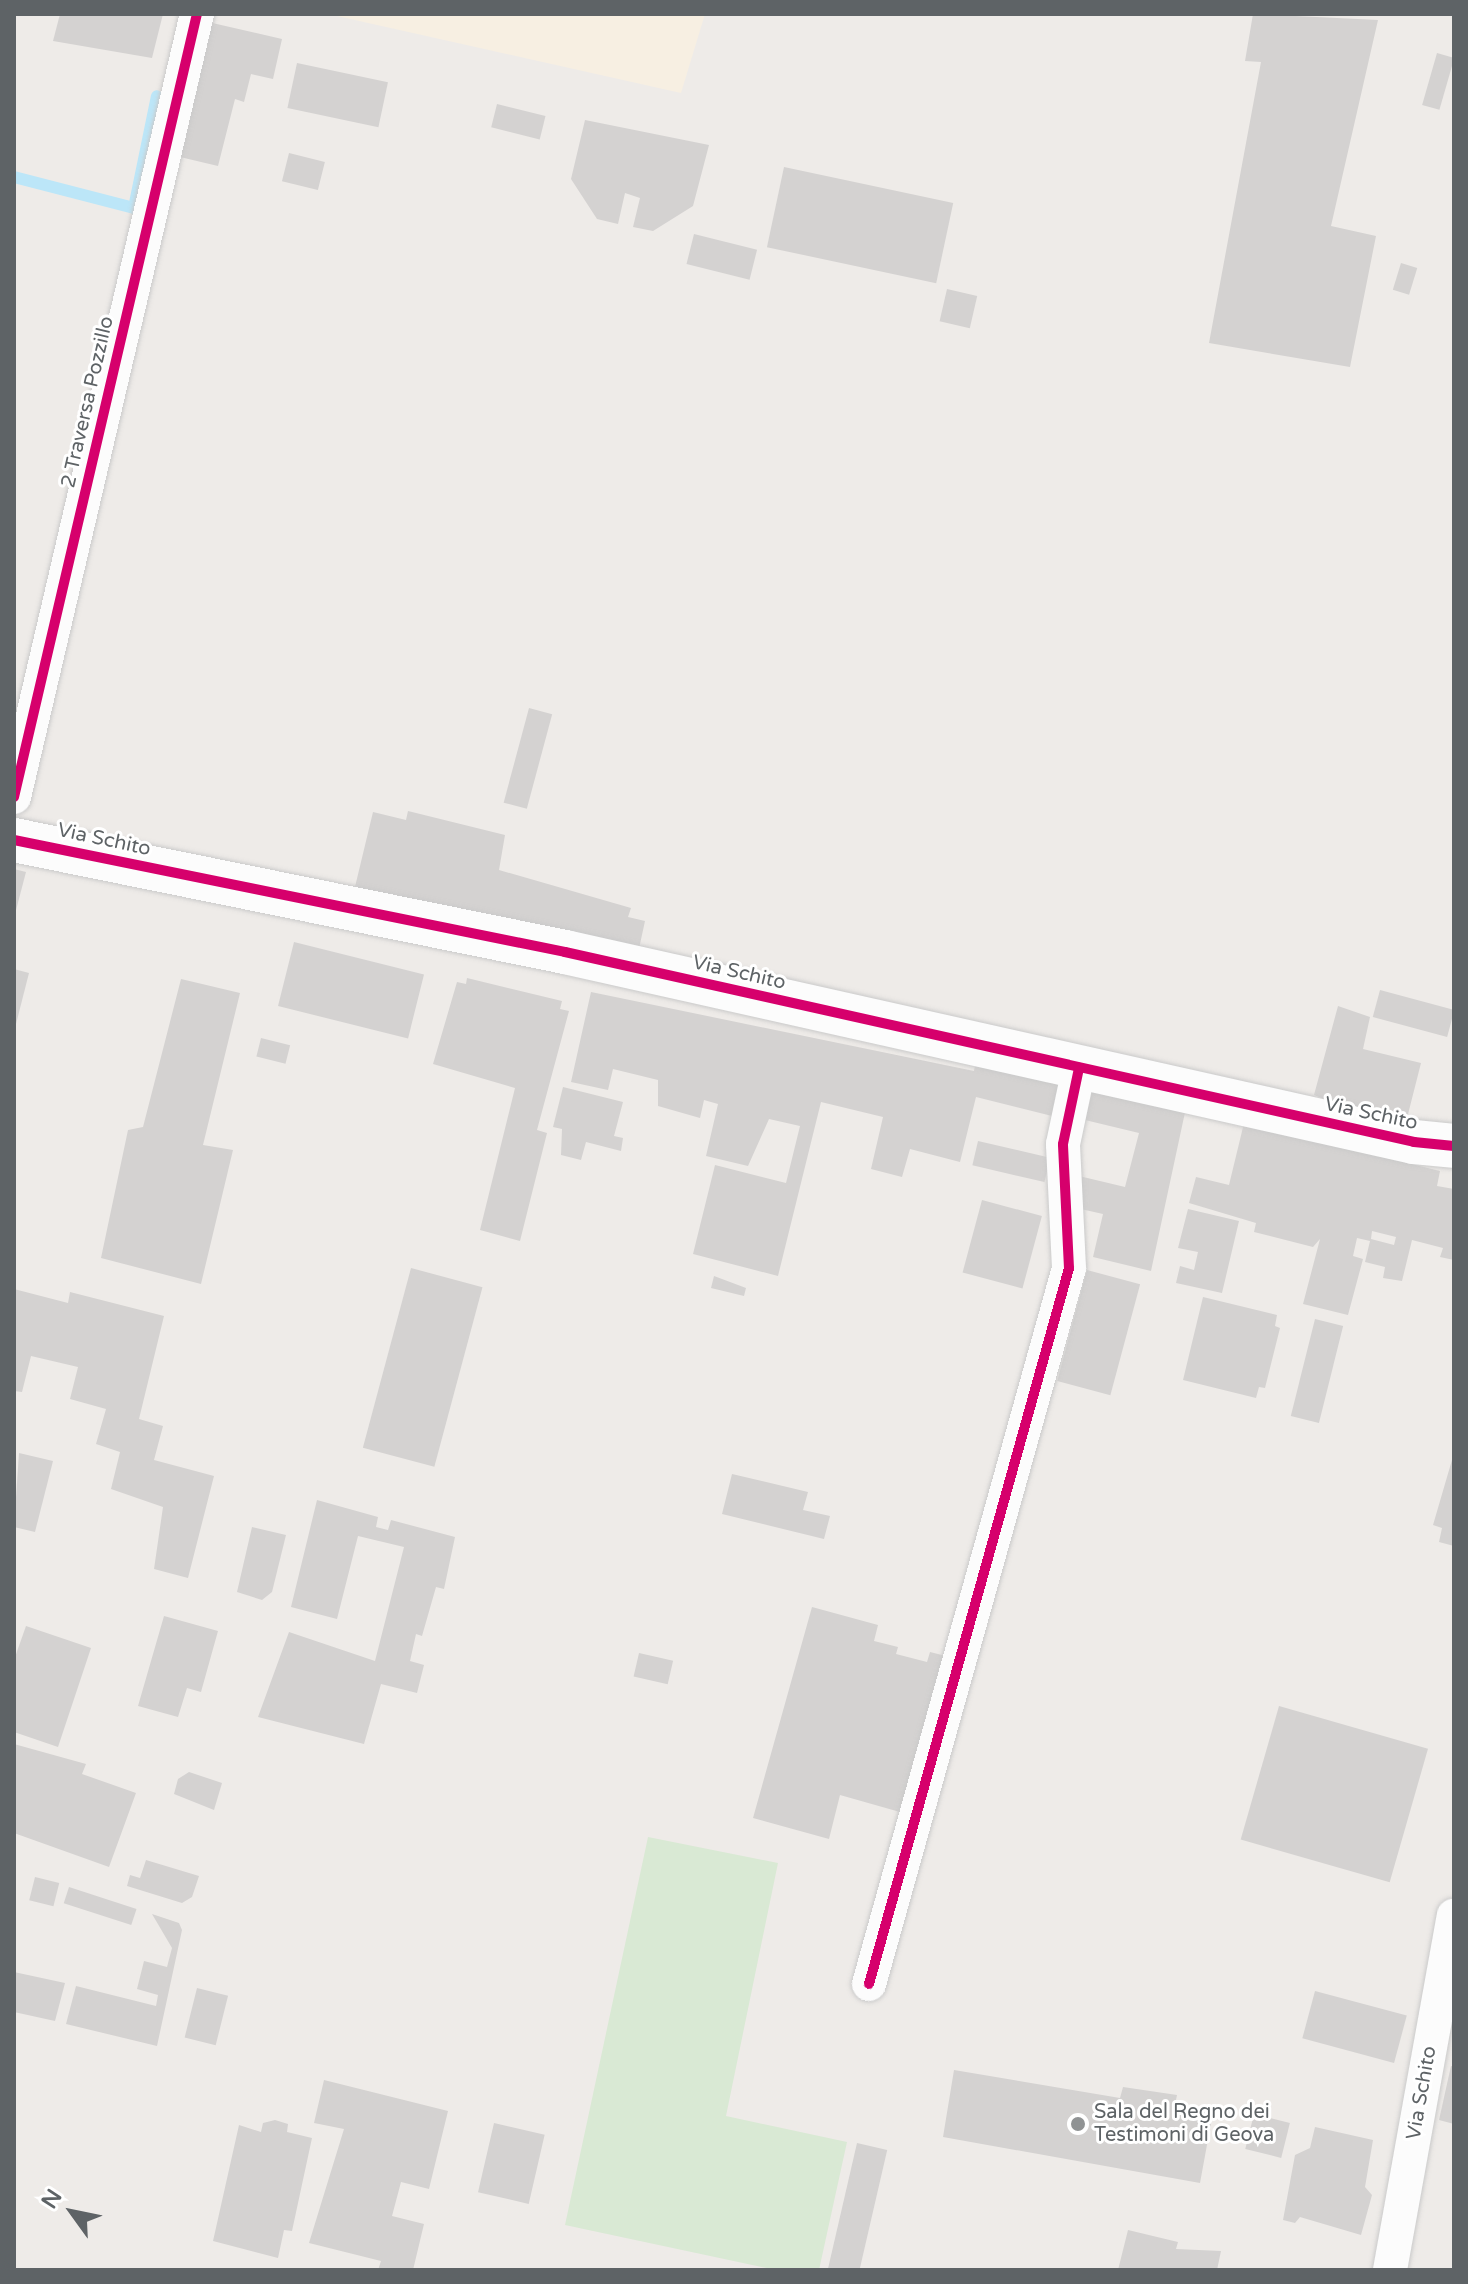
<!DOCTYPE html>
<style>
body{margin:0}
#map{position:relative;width:1468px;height:2284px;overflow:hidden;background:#eeebe8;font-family:"Varela Round",sans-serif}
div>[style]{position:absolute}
.commercial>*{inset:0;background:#f7efe2}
.green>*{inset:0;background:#d9e9d4}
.stream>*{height:12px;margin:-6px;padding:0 6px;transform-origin:6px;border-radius:6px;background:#bce6f8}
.building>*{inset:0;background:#d4d2d1;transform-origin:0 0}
.roads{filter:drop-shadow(0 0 2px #cacaca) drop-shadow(0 0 2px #cacaca)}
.street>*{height:34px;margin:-17px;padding:0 17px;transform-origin:17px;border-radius:17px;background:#fcfcfc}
.secondary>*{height:44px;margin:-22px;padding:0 22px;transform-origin:22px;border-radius:22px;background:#fcfcfc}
.cycleway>*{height:10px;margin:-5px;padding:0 5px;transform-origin:5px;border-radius:5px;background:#d6006c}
.dots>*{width:22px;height:22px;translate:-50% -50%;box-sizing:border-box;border:4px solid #fff;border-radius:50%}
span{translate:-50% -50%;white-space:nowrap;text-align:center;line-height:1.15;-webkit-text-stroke:6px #fff;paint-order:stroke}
.street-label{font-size:20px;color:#5e6366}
.poi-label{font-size:20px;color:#5e6366}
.left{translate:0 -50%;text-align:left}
.frame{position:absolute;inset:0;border:16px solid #5e6366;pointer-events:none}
.north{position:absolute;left:32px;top:2172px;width:80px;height:80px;-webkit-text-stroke:6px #fff;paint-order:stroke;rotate:303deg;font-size:22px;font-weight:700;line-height:32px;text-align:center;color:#5e6366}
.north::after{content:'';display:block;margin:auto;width:28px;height:36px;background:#5e6366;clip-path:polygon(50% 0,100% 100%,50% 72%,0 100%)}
</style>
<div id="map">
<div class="commercial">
<i style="clip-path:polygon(328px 14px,705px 14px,681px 93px)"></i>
</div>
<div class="green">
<i style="clip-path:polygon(648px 1837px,778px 1863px,726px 2116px,847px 2142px,819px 2270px,776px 2270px,565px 2225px)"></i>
</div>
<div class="stream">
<i style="left:14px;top:177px;width:124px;rotate:14.5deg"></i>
<i style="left:134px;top:208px;width:114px;rotate:-78.4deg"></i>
</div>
<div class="building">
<i style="clip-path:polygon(60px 14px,163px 14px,152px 58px,53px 41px)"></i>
<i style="clip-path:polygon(1253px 14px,1378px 20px,1331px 226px,1376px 236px,1350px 367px,1209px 343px,1261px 62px,1245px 61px)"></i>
<i style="clip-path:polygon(208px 22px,282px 39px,273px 79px,251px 74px,244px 102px,235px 99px,218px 166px,180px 157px)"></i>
<i style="left:1437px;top:53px;width:18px;height:54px;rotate:16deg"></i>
<i style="left:297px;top:63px;width:93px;height:46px;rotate:12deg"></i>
<i style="left:497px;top:104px;width:50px;height:24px;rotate:14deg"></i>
<i style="clip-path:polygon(585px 120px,709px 145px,693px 206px,653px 231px,633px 227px,640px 198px,625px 193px,618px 224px,597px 219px,571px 179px)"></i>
<i style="left:289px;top:153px;width:37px;height:29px;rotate:14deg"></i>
<i style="left:784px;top:167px;width:173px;height:82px;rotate:12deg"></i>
<i style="left:694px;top:234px;width:65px;height:31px;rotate:14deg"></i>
<i style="left:1401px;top:263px;width:17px;height:28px;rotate:17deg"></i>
<i style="left:947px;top:289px;width:31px;height:33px;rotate:13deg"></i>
<i style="left:529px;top:708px;width:24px;height:98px;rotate:15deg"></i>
<i style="clip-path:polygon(408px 811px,505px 835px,499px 870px,631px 908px,628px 917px,645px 921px,637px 958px,354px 891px,373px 812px,406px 820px)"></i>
<i style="clip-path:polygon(14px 869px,26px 872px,15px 914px,14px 914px)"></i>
<i style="left:294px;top:942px;width:134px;height:66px;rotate:14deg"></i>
<i style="clip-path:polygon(14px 969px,29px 973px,15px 1028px,14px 1028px)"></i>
<i style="clip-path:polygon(467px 978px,562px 1001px,560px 1009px,569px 1011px,537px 1130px,547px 1133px,520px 1241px,480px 1230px,515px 1088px,433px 1064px,457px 982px,466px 984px)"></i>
<i style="clip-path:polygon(181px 979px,240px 993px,203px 1145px,233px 1150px,201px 1284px,101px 1258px,128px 1130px,143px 1127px)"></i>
<i style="left:1380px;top:990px;width:77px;height:28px;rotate:15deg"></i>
<i style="clip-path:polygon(591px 992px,974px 1071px,977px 1056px,1070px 1076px,1060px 1118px,976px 1097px,960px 1162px,910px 1149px,902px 1177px,871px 1169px,883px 1117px,821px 1102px,778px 1276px,693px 1254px,715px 1165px,786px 1183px,800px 1126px,769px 1119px,748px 1166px,706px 1156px,718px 1104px,704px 1100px,700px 1118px,658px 1106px,658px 1080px,613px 1069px,608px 1090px,571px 1082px)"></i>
<i style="clip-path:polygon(1338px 1006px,1370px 1017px,1363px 1049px,1421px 1063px,1404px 1130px,1314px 1095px)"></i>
<i style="left:261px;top:1038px;width:30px;height:19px;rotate:14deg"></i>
<i style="clip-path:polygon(1095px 1081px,1187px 1103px,1151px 1271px,1093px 1257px,1103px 1214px,1072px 1207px,1079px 1176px,1125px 1187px,1139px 1133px,1085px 1120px)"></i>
<i style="clip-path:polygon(563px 1087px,623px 1102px,614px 1136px,623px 1138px,621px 1151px,586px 1142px,581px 1160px,561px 1155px,562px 1129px,553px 1127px)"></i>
<i style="clip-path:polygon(evenodd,1244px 1123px,1440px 1171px,1437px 1186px,1454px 1189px,1454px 1260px,1440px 1257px,1443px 1248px,1412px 1240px,1402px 1281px,1383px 1278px,1385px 1267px,1365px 1262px,1370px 1241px,1357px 1238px,1353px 1256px,1363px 1259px,1348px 1315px,1303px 1304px,1320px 1239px,1313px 1247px,1254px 1232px,1256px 1223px,1189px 1203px,1196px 1177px,1229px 1185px,1244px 1123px,1372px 1231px,1396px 1237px,1394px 1245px,1371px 1239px,1372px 1231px)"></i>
<i style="left:978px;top:1141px;width:74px;height:25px;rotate:13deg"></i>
<i style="left:982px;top:1200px;width:62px;height:75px;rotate:15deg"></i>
<i style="clip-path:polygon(1188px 1209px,1239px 1221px,1222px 1293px,1176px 1283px,1180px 1266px,1194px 1270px,1198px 1252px,1178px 1248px)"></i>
<i style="left:411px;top:1268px;width:74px;height:186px;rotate:15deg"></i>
<i style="left:1087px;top:1270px;width:55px;height:115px;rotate:15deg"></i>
<i style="clip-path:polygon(714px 1276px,746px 1288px,744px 1296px,711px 1288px)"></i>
<i style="clip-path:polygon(14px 1289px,68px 1303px,70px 1292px,164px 1316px,139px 1419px,163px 1426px,154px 1460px,214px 1476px,188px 1578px,154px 1569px,163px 1507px,111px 1489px,120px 1452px,96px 1444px,106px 1409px,70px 1399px,78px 1367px,31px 1356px,22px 1392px,14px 1391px)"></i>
<i style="clip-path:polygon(1203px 1297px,1277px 1315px,1275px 1326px,1280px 1328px,1265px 1388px,1259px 1387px,1256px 1398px,1183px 1380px)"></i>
<i style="left:1315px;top:1319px;width:29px;height:100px;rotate:14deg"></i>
<i style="clip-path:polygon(19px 1453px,53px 1461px,35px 1532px,14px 1527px)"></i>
<i style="clip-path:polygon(1454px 1453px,1454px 1546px,1439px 1542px,1442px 1528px,1433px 1525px)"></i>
<i style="clip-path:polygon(732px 1474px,808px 1492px,803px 1510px,830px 1516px,824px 1539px,722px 1514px)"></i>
<i style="clip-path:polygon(317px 1500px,378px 1517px,376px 1527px,388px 1530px,391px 1520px,455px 1537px,444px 1589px,436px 1587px,422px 1636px,416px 1634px,410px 1661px,424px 1665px,417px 1693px,381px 1684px,364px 1744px,258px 1717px,289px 1632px,375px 1661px,404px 1547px,358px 1536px,337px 1619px,291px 1607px)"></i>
<i style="clip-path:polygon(252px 1527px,286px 1535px,272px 1592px,262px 1600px,237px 1592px)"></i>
<i style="clip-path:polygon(812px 1607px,878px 1625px,874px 1641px,898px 1647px,896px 1654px,927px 1662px,930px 1652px,954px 1658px,914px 1816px,840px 1795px,829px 1839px,753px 1818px)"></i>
<i style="clip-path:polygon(164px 1616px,218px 1631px,201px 1692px,187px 1688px,178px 1717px,138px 1706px)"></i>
<i style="clip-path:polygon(26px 1626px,91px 1648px,58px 1747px,14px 1732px,14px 1660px)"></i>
<i style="left:639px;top:1653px;width:35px;height:24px;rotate:13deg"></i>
<i style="left:1279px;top:1706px;width:155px;height:139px;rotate:16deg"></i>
<i style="clip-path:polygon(14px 1744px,86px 1764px,82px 1774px,136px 1793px,109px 1867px,14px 1833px)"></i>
<i style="clip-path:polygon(189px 1772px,222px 1783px,214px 1810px,174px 1794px,178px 1779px)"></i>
<i style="clip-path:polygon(146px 1860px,199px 1876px,192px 1897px,182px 1903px,127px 1886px,130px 1875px,140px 1878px)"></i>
<i style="left:35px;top:1877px;width:25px;height:24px;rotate:14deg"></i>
<i style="left:69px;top:1887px;width:71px;height:17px;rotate:18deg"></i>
<i style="clip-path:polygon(152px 1914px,179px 1923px,182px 1930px,157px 2046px,66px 2024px,76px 1986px,156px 2006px,158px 1995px,137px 1989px,144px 1961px,167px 1967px,172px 1948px)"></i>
<i style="clip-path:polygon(14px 1972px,65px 1983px,55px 2021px,14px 2012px)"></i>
<i style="left:197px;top:1988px;width:32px;height:51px;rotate:14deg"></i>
<i style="left:1315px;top:1991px;width:95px;height:49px;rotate:15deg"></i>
<i style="clip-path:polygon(1451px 2066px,1454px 2067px,1454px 2124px,1439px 2120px)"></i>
<i style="clip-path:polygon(954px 2070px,1120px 2098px,1123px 2087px,1177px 2095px,1175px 2105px,1213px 2112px,1200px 2183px,943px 2137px)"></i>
<i style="clip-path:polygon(324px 2080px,448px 2111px,429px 2189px,401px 2182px,392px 2216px,424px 2224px,413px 2270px,378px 2270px,381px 2261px,309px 2243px,344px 2129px,314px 2123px)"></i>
<i style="left:1254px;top:2114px;width:37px;height:36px;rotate:14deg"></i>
<i style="clip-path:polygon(275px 2120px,288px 2124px,287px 2132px,312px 2138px,292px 2231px,284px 2230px,278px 2258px,213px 2241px,239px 2125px,261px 2132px,263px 2123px)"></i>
<i style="left:494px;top:2123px;width:52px;height:71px;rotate:13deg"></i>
<i style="clip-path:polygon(1315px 2127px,1373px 2140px,1365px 2187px,1372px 2195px,1361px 2235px,1300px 2217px,1295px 2223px,1283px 2220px,1295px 2155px,1310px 2148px)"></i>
<i style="left:857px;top:2143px;width:31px;height:130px;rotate:13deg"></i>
<i style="clip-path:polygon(1128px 2230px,1178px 2242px,1176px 2249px,1221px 2251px,1217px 2270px,1118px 2270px)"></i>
</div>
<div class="roads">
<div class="street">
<i style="left:14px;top:797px;width:804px;rotate:-76.85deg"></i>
<i style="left:869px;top:1984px;width:743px;rotate:-74.39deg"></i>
<i style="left:1069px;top:1268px;width:124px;rotate:-92.8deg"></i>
<i style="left:1063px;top:1144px;width:78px;rotate:-78.1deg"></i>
<i style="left:1390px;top:2270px;width:360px;rotate:-79.8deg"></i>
</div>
<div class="secondary">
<i style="left:14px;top:840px;width:562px;rotate:11.49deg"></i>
<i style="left:565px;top:952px;width:870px;rotate:12.61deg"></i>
<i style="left:1414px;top:1142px;width:40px;rotate:5.7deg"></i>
</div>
</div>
<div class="cycleway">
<i style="left:14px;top:797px;width:804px;rotate:-76.85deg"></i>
<i style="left:14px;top:840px;width:562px;rotate:11.49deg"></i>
<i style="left:565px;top:952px;width:870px;rotate:12.61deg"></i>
<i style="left:1414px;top:1142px;width:40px;rotate:5.7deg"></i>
<i style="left:869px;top:1984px;width:743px;rotate:-74.39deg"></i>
<i style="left:1069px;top:1268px;width:124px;rotate:-92.8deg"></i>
<i style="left:1063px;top:1144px;width:78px;rotate:-78.1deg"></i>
</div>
<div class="dots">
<i style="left:1078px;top:2124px;background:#909394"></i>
</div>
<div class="street-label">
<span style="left:88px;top:402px;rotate:-77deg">2 Traversa Pozzillo</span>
<span style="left:104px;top:840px;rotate:12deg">Via Schito</span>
<span style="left:739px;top:973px;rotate:13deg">Via Schito</span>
<span style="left:1371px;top:1114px;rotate:12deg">Via Schito</span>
<span style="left:1422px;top:2093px;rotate:-80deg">Via Schito</span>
</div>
<div class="poi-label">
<span class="left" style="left:1094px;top:2124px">Sala del Regno dei<br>Testimoni di Geova</span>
</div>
<div class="frame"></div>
<div class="north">N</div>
</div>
